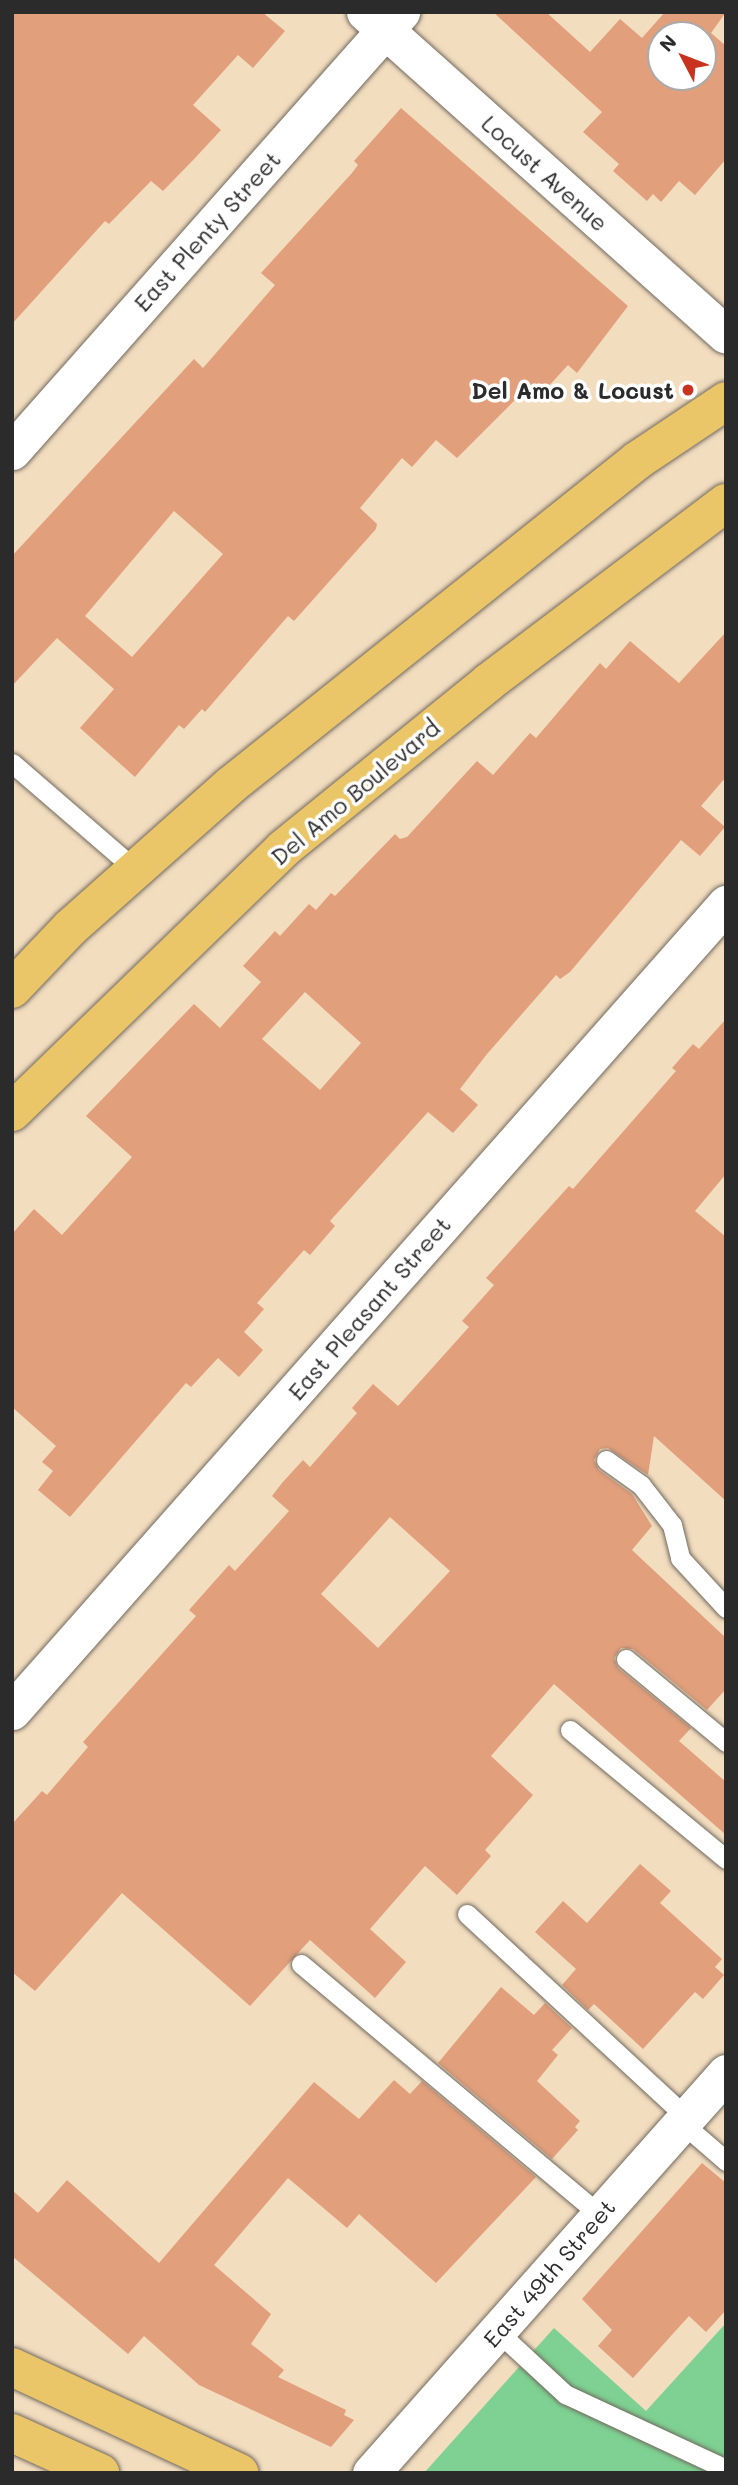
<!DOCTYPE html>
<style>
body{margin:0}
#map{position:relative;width:738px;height:2485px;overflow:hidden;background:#f3ddbf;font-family:Mali,sans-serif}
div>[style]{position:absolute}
.green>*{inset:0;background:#7ed192}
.building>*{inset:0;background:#e19f7c}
.roads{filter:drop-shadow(0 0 2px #71695f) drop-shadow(0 0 2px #71695f)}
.lane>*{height:19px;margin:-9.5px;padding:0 9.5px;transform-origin:9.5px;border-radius:9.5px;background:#fff}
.street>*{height:37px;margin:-18.5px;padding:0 18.5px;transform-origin:18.5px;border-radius:18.5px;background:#fff}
.primary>*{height:38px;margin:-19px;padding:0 19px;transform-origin:19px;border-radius:19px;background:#ebc669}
.dots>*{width:19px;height:19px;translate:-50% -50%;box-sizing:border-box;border:4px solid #fff;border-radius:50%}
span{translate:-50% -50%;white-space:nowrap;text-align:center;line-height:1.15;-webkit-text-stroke:7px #fff;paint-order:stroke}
.street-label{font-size:23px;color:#2b2b2b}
.poi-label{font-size:23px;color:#2b2b2b;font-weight:700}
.right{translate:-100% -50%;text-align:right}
.frame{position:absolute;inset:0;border:14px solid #2b2b2b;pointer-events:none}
.north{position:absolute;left:647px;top:21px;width:70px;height:70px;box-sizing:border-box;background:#fff;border:2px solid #aaa;border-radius:50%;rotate:312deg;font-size:19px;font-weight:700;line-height:28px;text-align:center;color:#2b2b2b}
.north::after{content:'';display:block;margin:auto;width:24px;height:32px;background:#c8321e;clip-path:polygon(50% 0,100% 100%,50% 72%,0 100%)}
</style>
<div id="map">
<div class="green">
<i style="clip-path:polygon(726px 2323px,726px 2473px,424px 2473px,554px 2328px,646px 2411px)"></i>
</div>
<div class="building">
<i style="clip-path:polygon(12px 12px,262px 12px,285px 31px,253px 68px,238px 55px,193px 105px,221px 130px,196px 157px,163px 191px,151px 181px,109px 224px,105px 221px,12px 324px)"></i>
<i style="clip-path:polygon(evenodd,493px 12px,546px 12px,590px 52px,620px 19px,642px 38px,665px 12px,726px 12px,711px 33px,726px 46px,726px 159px,695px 195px,679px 181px,661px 202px,653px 194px,647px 201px,613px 171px,619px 164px,583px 132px,602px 112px,493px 12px,661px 35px,703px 35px,703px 77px,661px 77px,661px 35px)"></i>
<i style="clip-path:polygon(evenodd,401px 108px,628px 306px,577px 373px,568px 365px,536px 400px,525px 390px,457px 458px,436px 440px,412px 467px,402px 458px,360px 508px,377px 524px,376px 529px,294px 621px,288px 616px,205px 712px,202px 709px,184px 729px,179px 725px,135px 777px,80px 728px,114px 689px,57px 638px,12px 686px,12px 556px,194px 359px,203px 368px,275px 285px,261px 273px,352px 173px,358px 165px,354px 161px,401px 108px,174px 511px,223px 554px,132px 657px,85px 616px,174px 511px)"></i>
<i style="clip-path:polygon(evenodd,726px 632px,726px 777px,701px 806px,725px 827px,700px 856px,681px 840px,570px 972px,560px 979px,556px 975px,487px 1054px,460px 1089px,478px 1105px,453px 1133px,428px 1112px,330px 1221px,335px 1226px,310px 1255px,304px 1250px,257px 1303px,264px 1309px,244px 1332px,263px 1350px,239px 1377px,218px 1358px,191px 1387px,186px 1383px,70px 1517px,38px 1490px,53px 1471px,42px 1462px,56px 1446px,12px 1407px,12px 1234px,34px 1209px,62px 1235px,132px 1157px,86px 1116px,194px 1004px,220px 1028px,261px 982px,243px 966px,275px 931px,280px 936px,309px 904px,316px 910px,331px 893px,335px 896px,395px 834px,400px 839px,407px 837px,477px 761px,493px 775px,530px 733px,536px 738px,600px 663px,606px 669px,630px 641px,679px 683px,726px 632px,305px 992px,361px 1043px,320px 1090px,262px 1039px,305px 992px)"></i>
<i style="clip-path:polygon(evenodd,726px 1019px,726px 1174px,695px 1211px,726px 1237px,726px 1501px,654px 1436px,648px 1475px,608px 1448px,600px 1449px,594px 1460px,599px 1470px,632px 1494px,652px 1526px,632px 1550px,726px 1638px,726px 1689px,707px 1710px,633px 1649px,621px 1648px,614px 1658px,618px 1668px,691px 1728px,679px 1741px,726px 1782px,726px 1835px,554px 1684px,491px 1756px,533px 1795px,485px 1850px,491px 1856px,457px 1895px,425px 1866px,370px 1929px,406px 1962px,375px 1998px,310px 1940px,250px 2006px,122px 1893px,35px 1991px,12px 1972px,12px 1824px,42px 1791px,47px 1795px,88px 1747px,83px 1742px,196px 1616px,189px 1610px,229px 1565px,235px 1571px,289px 1511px,272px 1496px,282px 1483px,303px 1460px,310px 1467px,357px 1413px,352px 1408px,373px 1384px,398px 1406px,469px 1327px,462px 1321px,494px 1285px,486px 1278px,569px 1186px,573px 1189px,676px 1071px,672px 1068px,693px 1044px,699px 1049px,726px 1019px,390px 1517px,450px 1571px,378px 1648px,321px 1594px,390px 1517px)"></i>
<i style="clip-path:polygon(640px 1864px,671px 1891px,660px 1903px,722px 1959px,715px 1967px,724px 1975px,703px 1999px,695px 1992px,643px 2049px,594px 2004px,588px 2010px,562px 1985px,576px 1969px,535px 1932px,563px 1901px,587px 1923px)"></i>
<i style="clip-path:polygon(501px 1987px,534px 2015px,545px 2003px,572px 2028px,552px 2050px,558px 2055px,537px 2081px,580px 2121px,575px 2127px,578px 2130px,552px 2159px,438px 2063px)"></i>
<i style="clip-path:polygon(394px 2080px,410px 2094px,422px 2081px,536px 2177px,436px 2283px,359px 2214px,347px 2228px,288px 2178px,214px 2265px,271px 2314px,251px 2344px,284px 2370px,278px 2377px,346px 2410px,344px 2415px,354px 2420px,331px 2447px,199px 2385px,144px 2336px,128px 2354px,12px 2256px,12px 2190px,38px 2213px,67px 2180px,159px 2263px,314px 2082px,359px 2119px)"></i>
<i style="clip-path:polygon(702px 2163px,726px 2183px,726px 2310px,706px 2332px,689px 2316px,633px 2378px,598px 2346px,612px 2330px,582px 2299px)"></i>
</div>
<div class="roads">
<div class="lane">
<i style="left:12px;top:763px;width:164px;rotate:40.8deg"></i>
<i style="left:606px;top:1460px;width:43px;rotate:35.5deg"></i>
<i style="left:641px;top:1485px;width:51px;rotate:52.2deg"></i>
<i style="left:672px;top:1525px;width:34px;rotate:76deg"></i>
<i style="left:680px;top:1558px;width:68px;rotate:47.4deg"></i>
<i style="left:626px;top:1659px;width:130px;rotate:39.7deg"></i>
<i style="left:570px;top:1730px;width:202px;rotate:39.6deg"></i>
<i style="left:467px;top:1914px;width:299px;rotate:42.8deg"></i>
<i style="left:301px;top:1964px;width:390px;rotate:40deg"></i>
<i style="left:681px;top:2122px;width:60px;rotate:40.9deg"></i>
<i style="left:497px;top:2331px;width:93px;rotate:42.8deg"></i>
<i style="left:565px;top:2394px;width:178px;rotate:25deg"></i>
</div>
<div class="street">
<i style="left:365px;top:12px;width:484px;rotate:41.8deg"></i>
<i style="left:12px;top:451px;width:587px;rotate:-48.46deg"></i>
<i style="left:12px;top:1711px;width:1078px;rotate:-48.5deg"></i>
<i style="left:371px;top:2473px;width:535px;rotate:-48.41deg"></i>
</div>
<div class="primary">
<i style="left:12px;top:989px;width:84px;rotate:-46.4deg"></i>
<i style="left:70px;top:928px;width:215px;rotate:-41.6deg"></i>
<i style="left:231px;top:785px;width:521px;rotate:-38.61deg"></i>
<i style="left:638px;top:460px;width:106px;rotate:-33.8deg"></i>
<i style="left:12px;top:1112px;width:378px;rotate:-44.1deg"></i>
<i style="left:283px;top:849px;width:265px;rotate:-39deg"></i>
<i style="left:489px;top:682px;width:297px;rotate:-37.1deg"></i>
<i style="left:12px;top:2367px;width:251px;rotate:25deg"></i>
<i style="left:12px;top:2433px;width:97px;rotate:24.4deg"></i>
</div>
</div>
<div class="dots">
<i style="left:688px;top:390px;background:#c8321e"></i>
</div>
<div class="street-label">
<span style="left:545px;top:173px;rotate:42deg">Locust Avenue</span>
<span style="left:207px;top:231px;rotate:-48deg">East Plenty Street</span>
<span style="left:355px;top:792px;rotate:-40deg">Del Amo Boulevard</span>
<span style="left:369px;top:1308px;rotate:-49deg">East Pleasant Street</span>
<span style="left:549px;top:2273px;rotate:-49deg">East 49th Street</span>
</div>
<div class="poi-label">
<span class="right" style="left:674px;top:390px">Del Amo &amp; Locust</span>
</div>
<div class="frame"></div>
<div class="north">N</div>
</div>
